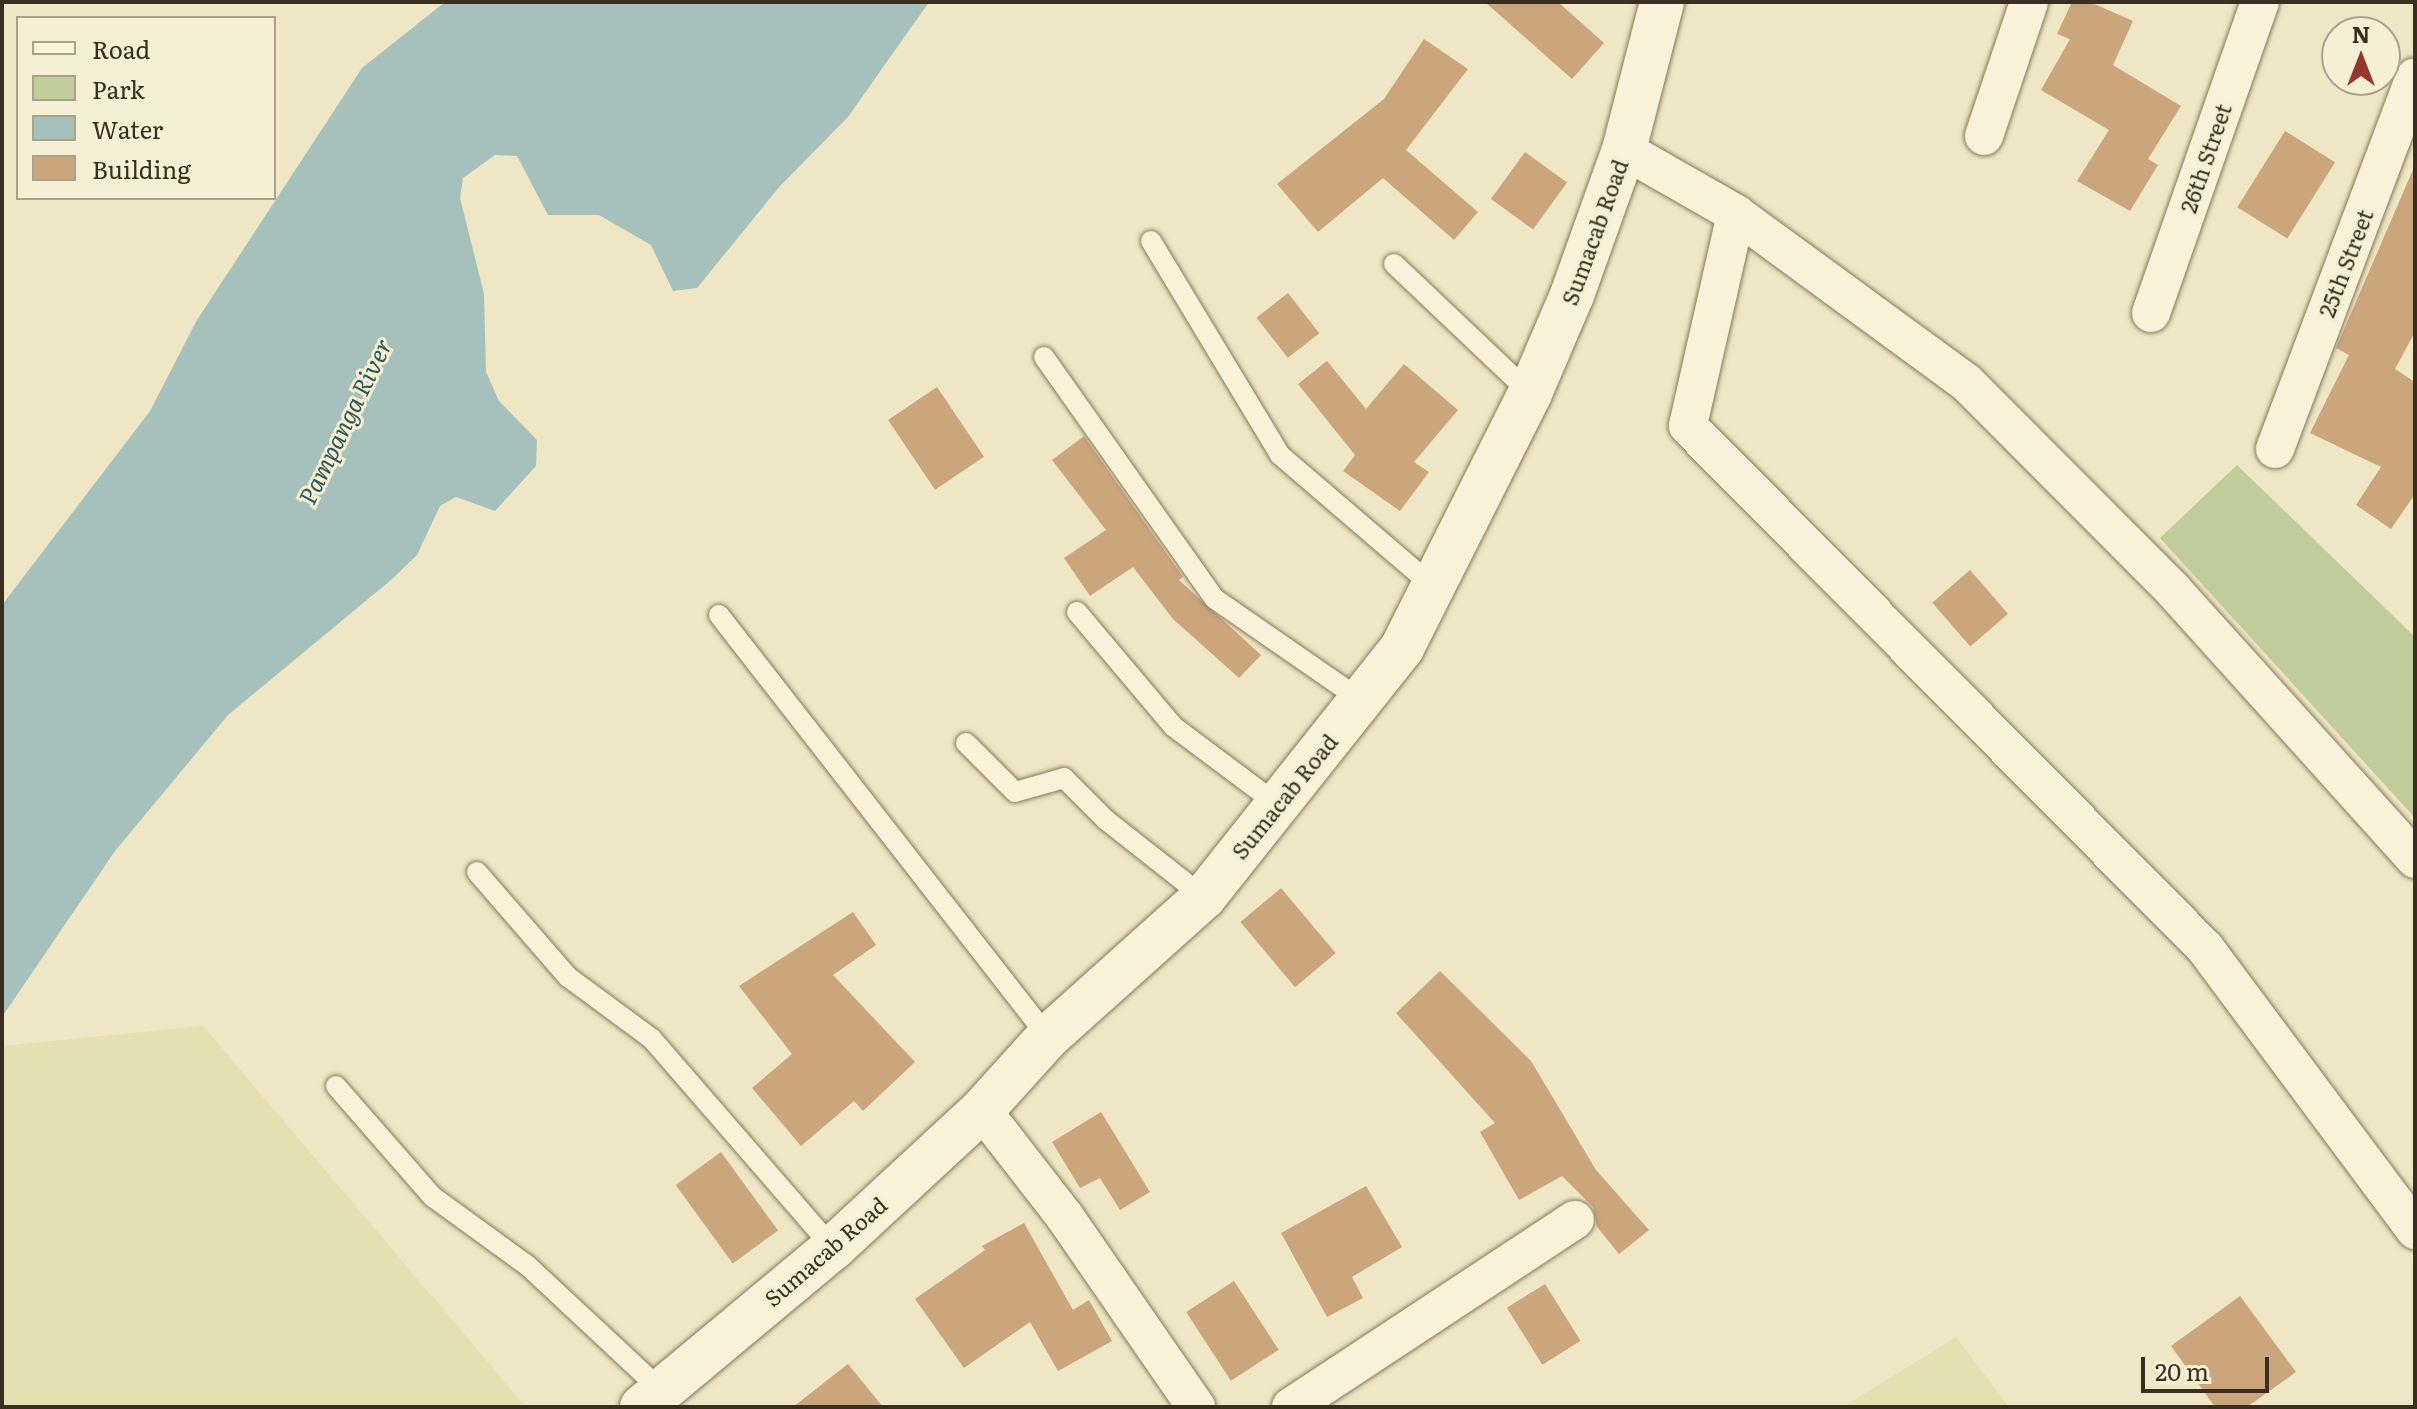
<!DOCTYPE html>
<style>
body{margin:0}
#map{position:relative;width:2417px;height:1409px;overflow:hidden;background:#eee6c5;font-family:Literata,serif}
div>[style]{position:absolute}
.farmland>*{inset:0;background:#e3e0b2}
.green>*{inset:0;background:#c0cc99}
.water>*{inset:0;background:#a6c1bc}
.building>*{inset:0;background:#cba57b;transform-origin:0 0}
.roads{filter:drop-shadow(0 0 2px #88785b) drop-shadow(0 0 2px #88785b)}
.lane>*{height:20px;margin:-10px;padding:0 10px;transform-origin:10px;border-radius:10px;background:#f8f2d8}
.street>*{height:38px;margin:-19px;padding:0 19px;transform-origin:19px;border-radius:19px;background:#f8f2d8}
.secondary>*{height:44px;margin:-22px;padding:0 22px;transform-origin:22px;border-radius:22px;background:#f8f2d8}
span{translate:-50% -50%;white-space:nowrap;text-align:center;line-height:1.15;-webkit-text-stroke:6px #f5efd4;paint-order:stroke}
.street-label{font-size:22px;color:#392e1f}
.water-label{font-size:24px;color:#2e5658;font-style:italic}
.frame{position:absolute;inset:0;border:4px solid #392e1f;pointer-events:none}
.legend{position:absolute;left:16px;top:16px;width:260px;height:184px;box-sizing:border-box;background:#f5efd4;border:2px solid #aaa28c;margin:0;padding:10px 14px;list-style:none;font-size:24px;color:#392e1f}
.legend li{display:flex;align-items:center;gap:16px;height:40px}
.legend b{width:40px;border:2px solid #aaa28c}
.north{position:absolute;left:2321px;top:16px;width:80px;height:80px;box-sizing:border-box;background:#f5efd4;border:2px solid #aaa28c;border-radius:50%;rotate:0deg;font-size:22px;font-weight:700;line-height:32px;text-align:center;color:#392e1f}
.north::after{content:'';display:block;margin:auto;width:28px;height:36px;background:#96362c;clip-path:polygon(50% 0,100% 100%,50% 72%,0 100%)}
.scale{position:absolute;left:2141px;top:1357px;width:128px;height:36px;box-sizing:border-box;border:4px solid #392e1f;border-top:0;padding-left:10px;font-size:24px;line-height:28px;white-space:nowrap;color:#392e1f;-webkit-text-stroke:6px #f5efd4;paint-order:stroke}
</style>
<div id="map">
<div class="farmland">
<i style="clip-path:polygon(203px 1026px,526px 1407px,2px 1407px,2px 1046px)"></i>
<i style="clip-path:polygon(1956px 1337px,2009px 1407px,1843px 1407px)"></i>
</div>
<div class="green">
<i style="clip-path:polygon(2237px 465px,2415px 637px,2415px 818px,2160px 538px)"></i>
</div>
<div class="water">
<i style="clip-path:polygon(445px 2px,929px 2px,848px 117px,780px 186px,697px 288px,673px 291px,651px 245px,599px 215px,548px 215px,517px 156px,495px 155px,463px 178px,460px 198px,484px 294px,486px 372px,499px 401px,537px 440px,536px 466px,495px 511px,456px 497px,440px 506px,417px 555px,391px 580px,228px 715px,115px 851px,2px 1017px,2px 605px,150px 411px,197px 320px,362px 68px)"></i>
</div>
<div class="building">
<i style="clip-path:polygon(1485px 2px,1558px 2px,1604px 43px,1572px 79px)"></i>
<i style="clip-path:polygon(2072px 2px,2090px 2px,2133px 21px,2113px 65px,2181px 106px,2148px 159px,2158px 165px,2130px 211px,2077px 181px,2109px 130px,2041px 90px,2070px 39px,2057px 34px)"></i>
<i style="clip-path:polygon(1424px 39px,1468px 69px,1406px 150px,1478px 212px,1454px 240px,1383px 178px,1318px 232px,1277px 184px,1384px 99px)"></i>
<i style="left:2285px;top:131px;width:59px;height:90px;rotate:32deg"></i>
<i style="left:1525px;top:152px;width:52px;height:58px;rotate:36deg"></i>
<i style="clip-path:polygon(2415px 165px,2415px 332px,2395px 369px,2415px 382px,2415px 494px,2391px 529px,2356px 505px,2381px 467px,2310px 433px,2349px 355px,2336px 348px)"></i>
<i style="left:1288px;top:293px;width:51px;height:40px;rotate:52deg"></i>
<i style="clip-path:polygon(1327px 361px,1366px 409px,1404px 364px,1458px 410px,1414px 462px,1429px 472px,1400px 511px,1343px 471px,1355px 455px,1298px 384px)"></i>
<i style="left:937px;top:387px;width:84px;height:59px;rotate:56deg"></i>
<i style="clip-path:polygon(1084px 436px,1183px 577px,1179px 580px,1261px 655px,1239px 678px,1173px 619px,1133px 567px,1090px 596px,1064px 558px,1106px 530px,1052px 460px)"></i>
<i style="left:1970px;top:570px;width:58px;height:50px;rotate:49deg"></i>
<i style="left:1281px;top:888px;width:85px;height:53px;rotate:50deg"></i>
<i style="clip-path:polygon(853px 912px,876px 945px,833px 975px,915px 1062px,863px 1111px,854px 1101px,801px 1146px,752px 1088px,792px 1054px,739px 986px)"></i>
<i style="clip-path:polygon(1440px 971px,1531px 1061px,1596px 1170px,1649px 1230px,1619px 1254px,1597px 1227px,1593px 1207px,1562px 1176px,1519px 1200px,1480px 1132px,1495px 1123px,1396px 1013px)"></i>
<i style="clip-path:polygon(1101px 1112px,1150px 1192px,1120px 1210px,1100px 1178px,1080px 1188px,1052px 1142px)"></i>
<i style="left:721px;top:1152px;width:97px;height:56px;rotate:54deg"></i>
<i style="clip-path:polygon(1366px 1186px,1402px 1247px,1352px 1277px,1363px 1298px,1327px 1317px,1281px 1233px)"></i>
<i style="clip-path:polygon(1024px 1223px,1073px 1310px,1089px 1300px,1112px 1341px,1058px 1371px,1030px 1322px,964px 1368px,915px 1299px,985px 1250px,982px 1246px)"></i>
<i style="left:1234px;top:1281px;width:82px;height:57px;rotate:57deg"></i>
<i style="left:1545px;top:1284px;width:67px;height:45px;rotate:58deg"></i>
<i style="clip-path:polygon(2240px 1296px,2296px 1372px,2247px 1407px,2215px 1407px,2171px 1346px)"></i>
<i style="clip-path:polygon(848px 1364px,883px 1407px,793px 1407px)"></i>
</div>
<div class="roads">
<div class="lane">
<i style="left:1151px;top:241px;width:250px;rotate:58.9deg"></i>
<i style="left:1280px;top:455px;width:201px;rotate:40.6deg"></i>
<i style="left:1394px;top:264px;width:187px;rotate:43.5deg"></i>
<i style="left:1044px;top:357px;width:296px;rotate:54.8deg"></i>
<i style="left:1215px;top:599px;width:178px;rotate:34.7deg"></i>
<i style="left:1077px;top:612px;width:150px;rotate:49.9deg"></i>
<i style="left:1174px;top:727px;width:129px;rotate:36.8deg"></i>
<i style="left:719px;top:615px;width:535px;rotate:52.06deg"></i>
<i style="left:966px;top:743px;width:69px;rotate:45deg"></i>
<i style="left:1015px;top:792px;width:51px;rotate:-15.9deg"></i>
<i style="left:1064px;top:778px;width:59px;rotate:45deg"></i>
<i style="left:1106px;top:820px;width:125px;rotate:38.2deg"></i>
<i style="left:477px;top:872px;width:139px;rotate:49.1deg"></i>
<i style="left:568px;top:977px;width:104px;rotate:36.4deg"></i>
<i style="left:652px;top:1039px;width:276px;rotate:49.1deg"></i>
<i style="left:336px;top:1086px;width:147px;rotate:48.9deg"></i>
<i style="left:433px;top:1197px;width:117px;rotate:36deg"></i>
<i style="left:528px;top:1266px;width:182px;rotate:43deg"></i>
</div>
<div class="street">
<i style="left:1984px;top:136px;width:141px;rotate:-71.4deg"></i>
<i style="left:1624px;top:150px;width:129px;rotate:29.7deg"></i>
<i style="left:1736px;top:214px;width:286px;rotate:36.2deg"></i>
<i style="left:1967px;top:383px;width:292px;rotate:45.1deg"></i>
<i style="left:2173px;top:590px;width:362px;rotate:48deg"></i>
<i style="left:1736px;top:214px;width:217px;rotate:102.8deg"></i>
<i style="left:1688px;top:426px;width:735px;rotate:45.28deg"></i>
<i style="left:2205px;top:948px;width:352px;rotate:53.3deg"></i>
<i style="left:2151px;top:313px;width:330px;rotate:-70.7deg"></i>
<i style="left:2275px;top:449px;width:397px;rotate:-69.4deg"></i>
<i style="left:982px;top:1110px;width:135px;rotate:52.2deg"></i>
<i style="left:1065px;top:1217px;width:231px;rotate:55.4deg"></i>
<i style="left:1291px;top:1407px;width:340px;rotate:-33.4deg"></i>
</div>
<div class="secondary">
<i style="left:642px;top:1407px;width:249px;rotate:-39.8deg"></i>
<i style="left:833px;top:1248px;width:203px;rotate:-42.8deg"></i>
<i style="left:982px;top:1110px;width:98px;rotate:-47.9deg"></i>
<i style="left:1048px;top:1037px;width:210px;rotate:-41.9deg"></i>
<i style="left:1204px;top:897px;width:318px;rotate:-51.5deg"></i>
<i style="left:1402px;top:648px;width:285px;rotate:-63.3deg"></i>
<i style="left:1530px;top:393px;width:107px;rotate:-66.8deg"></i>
<i style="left:1572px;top:295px;width:154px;rotate:-70.3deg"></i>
<i style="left:1624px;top:150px;width:153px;rotate:-75.6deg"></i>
</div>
</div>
<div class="street-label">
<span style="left:2205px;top:158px;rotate:-71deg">26th Street</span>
<span style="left:1594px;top:232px;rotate:-70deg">Sumacab Road</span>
<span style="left:2345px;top:263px;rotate:-69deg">25th Street</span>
<span style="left:1284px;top:796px;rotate:-51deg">Sumacab Road</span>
<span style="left:825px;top:1251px;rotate:-41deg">Sumacab Road</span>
</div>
<div class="water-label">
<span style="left:344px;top:421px;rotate:-64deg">Pampanga River</span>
</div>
<div class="frame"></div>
<ul class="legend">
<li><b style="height:10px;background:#f8f2d8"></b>Road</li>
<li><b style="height:22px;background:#c0cc99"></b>Park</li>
<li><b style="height:22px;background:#a6c1bc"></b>Water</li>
<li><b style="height:22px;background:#cba57b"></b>Building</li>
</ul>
<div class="north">N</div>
<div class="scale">20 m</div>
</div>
